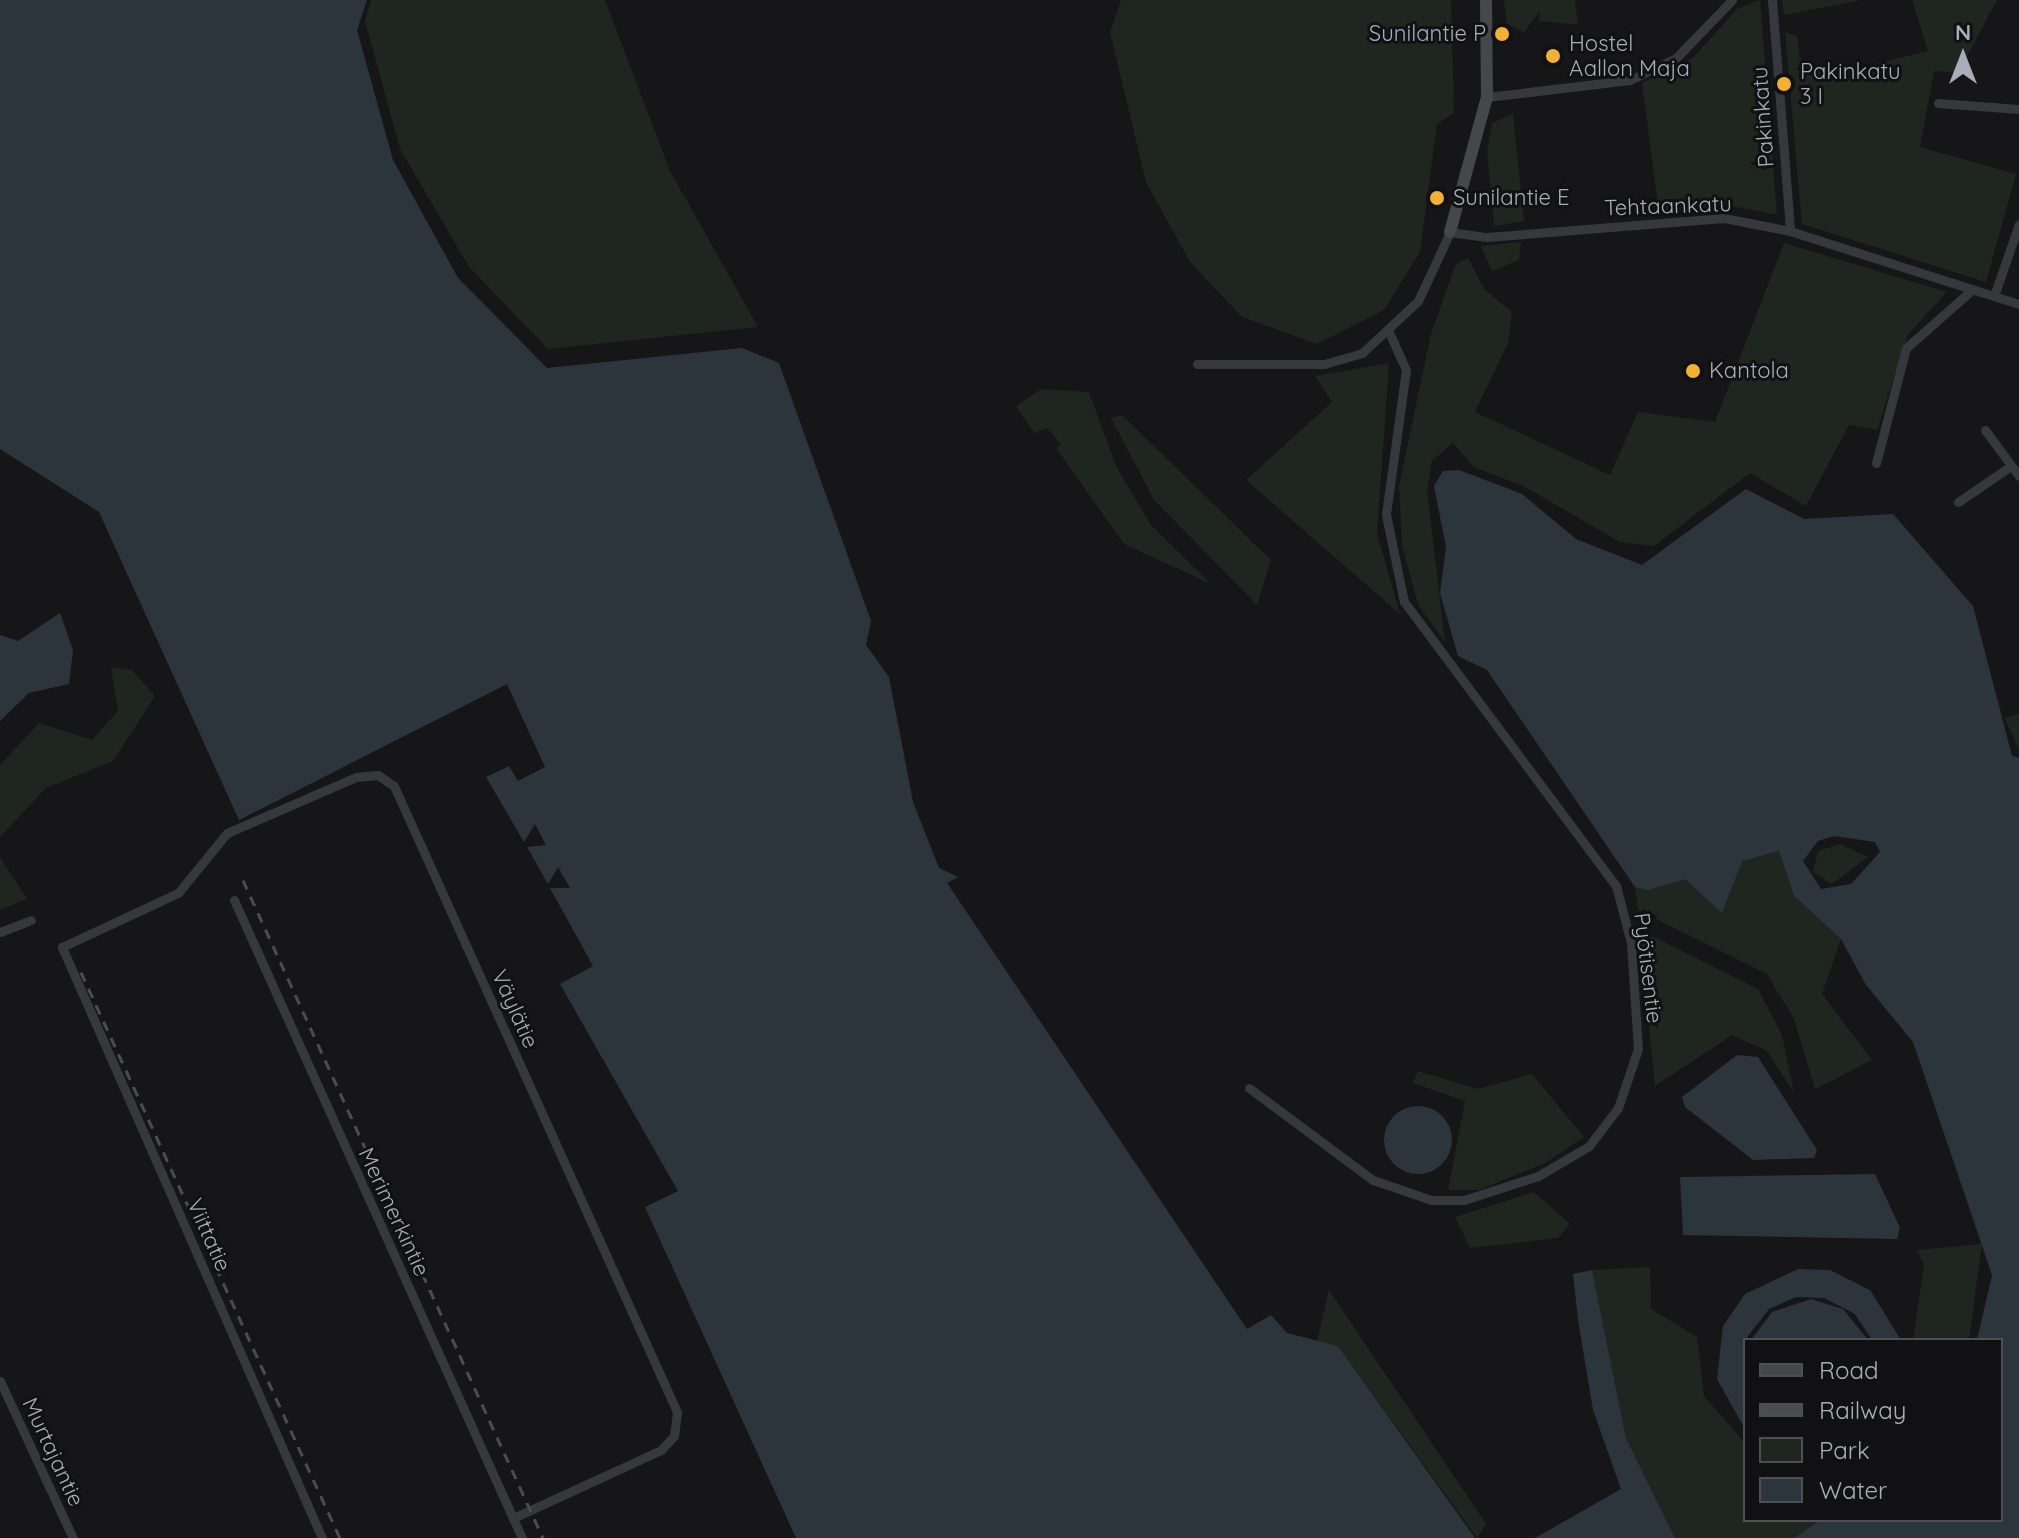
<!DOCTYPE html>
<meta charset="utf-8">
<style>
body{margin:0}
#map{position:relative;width:2019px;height:1538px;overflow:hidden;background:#161618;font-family:Quicksand,sans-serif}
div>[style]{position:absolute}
.green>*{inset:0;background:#1e261f}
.water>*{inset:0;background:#2c353c}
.round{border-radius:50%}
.street>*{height:9px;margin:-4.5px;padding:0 4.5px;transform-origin:4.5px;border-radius:4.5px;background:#37383d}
.secondary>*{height:12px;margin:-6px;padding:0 6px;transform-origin:6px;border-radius:6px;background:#45474d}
.rail>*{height:3px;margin-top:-1.5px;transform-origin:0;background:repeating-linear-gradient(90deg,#4a4c52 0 10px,transparent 0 18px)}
.dots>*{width:22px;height:22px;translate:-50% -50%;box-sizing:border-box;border:4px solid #111113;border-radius:50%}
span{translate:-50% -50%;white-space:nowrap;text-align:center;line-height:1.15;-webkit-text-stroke:6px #111113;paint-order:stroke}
.poi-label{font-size:22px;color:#a8adb8}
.right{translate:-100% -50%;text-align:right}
.left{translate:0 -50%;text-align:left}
.street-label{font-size:22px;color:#a8adb8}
.legend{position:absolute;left:1743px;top:1338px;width:260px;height:184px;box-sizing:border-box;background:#111113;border:2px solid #4d4f55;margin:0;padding:10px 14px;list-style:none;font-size:24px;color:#a8adb8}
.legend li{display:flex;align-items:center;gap:16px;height:40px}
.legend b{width:40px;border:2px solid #4d4f55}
.north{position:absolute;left:1923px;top:16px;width:80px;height:80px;-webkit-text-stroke:6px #111113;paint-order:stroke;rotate:0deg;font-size:22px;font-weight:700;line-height:32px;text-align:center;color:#a8adb8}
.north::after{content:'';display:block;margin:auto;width:28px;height:36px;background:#a8adb8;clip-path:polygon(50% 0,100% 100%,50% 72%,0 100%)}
</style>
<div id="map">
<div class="green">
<i style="clip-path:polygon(371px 0,605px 0,670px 171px,758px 327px,548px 349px,469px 267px,400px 149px,365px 21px)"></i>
<i style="clip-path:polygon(1121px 0,1451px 0,1454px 113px,1437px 124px,1420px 252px,1384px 310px,1317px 344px,1242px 317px,1190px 262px,1146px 182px,1110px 32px)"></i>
<i style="clip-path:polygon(1504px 0,1575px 0,1578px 25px,1539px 21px,1540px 11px,1524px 32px,1507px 24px)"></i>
<i style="clip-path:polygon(1760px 0,1777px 215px,1727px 205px,1659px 213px,1642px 83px,1693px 58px,1737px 9px)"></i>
<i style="clip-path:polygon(1782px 0,1862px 0,1784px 15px)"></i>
<i style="clip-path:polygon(1912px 0,1997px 0,1958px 73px,1934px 71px,1920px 147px,2016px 174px,1986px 282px,1802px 224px,1785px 32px,1797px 36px,1800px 58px,1814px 70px,1854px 69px,1928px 51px)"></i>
<i style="clip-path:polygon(1513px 114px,1524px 221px,1494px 226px,1487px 151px,1492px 123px)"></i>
<i style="clip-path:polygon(1521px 242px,1519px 260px,1492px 271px,1481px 246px)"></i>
<i style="clip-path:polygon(1784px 243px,1947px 292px,1908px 334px,1877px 430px,1849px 425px,1806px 506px,1750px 473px,1654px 546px,1620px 542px,1523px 486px,1474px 467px,1453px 443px,1432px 461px,1427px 490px,1445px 642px,1418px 605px,1402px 545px,1399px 486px,1431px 334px,1456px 264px,1468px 258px,1484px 289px,1512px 312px,1508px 343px,1475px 412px,1610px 475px,1638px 412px,1715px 422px)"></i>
<i style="clip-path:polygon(1389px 363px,1377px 534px,1400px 614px,1246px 480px,1332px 402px,1315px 376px)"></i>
<i style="clip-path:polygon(1041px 389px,1089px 392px,1116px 466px,1151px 525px,1211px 584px,1124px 544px,1056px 448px,1061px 444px,1047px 428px,1034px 433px,1016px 406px)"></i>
<i style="clip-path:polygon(1122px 415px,1271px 560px,1257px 605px,1154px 500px,1111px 418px)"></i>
<i style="clip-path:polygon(111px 667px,132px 670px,155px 696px,113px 761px,46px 788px,0 837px,0 765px,39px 723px,92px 740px,118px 711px)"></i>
<i style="clip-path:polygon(2019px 714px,2019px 750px,2005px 718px)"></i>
<i style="clip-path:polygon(1840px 844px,1868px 857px,1832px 884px,1813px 872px,1818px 851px)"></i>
<i style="clip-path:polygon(1779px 851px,1794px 896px,1841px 939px,1822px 994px,1872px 1060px,1815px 1089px,1794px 1019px,1767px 974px,1638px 910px,1635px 887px)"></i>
<i style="clip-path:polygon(0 857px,27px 899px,0 910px)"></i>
<i style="clip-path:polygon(1652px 936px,1758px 989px,1782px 1035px,1794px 1093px,1767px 1051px,1732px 1035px,1655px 1086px,1640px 937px)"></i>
<i style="clip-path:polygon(1418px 1071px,1478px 1089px,1532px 1074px,1584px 1137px,1545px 1163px,1479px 1190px,1448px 1190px,1465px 1101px,1413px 1083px)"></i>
<i style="clip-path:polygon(1534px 1192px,1570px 1224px,1558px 1238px,1470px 1248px,1455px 1217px)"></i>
<i style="clip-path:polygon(1982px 1244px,1969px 1340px,1913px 1340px,1924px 1266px,1917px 1250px)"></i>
<i style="clip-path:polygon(1650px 1267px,1651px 1309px,1697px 1337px,1704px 1396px,1745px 1443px,1745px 1520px,1820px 1520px,1794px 1538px,1675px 1538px,1626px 1438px,1592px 1270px)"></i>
<i style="clip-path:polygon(1329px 1290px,1486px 1524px,1477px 1538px,1338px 1346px,1317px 1341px)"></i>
</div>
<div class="water">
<i style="clip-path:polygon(0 0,367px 0,357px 30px,393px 160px,458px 278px,547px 368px,742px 348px,779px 363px,871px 621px,866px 645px,889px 677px,913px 802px,939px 868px,958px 877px,947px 883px,1247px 1329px,1271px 1315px,1287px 1333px,1338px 1346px,1475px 1538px,796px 1538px,645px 1207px,678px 1191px,560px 984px,593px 966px,550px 888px,570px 888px,558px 867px,548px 884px,527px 847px,546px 845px,535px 824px,524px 842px,486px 777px,509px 766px,518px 781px,545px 767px,507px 684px,239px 820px,99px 512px,0 449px)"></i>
<i style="clip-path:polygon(evenodd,1459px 470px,1522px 494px,1576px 539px,1642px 565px,1746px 489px,1804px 519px,1893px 514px,1973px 606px,2012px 756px,2019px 758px,2019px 1538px,1794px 1538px,1820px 1520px,2001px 1520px,2001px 1340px,1977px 1340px,1992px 1275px,1913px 1042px,1866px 985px,1841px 939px,1794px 896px,1779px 851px,1742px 861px,1722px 913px,1685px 879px,1648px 890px,1635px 887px,1487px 670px,1458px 656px,1440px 593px,1446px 547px,1434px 486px,1443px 471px,1459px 470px,1834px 836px,1875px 842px,1880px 852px,1851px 884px,1821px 889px,1803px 861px,1818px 841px,1834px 836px)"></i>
<i style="clip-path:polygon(60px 613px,73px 650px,69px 684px,29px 693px,0 721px,0 635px,18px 641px)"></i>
<i style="clip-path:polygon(1737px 1055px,1758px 1057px,1817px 1150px,1814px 1158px,1753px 1160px,1685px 1107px,1682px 1097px)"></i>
<i class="round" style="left:1384px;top:1106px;width:68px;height:68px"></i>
<i style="clip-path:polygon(1875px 1174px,1900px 1228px,1897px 1239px,1683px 1235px,1680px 1177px)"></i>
<i style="clip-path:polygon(1798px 1269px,1830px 1270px,1870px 1290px,1901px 1340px,1872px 1340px,1855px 1314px,1824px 1298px,1796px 1297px,1769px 1309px,1745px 1340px,1745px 1429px,1717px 1379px,1723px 1326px,1745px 1294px)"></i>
<i style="clip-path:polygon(1592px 1270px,1626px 1438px,1675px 1538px,1535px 1538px,1621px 1489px,1593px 1410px,1578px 1320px,1573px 1274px)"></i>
<i style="clip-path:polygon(1811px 1299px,1843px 1309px,1868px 1340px,1751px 1340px,1772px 1312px)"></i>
</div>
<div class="street">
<i style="left:1772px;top:0;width:232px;rotate:85.5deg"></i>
<i style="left:1487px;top:97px;width:144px;rotate:-6.8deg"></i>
<i style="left:1630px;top:80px;width:51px;rotate:-25.6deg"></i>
<i style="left:1676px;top:58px;width:81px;rotate:-46deg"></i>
<i style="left:1938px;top:103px;width:81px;rotate:4.2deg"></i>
<i style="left:1994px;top:296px;width:76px;rotate:-70.9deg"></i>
<i style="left:1197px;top:364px;width:127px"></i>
<i style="left:1324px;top:364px;width:40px;rotate:-16deg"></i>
<i style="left:1362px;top:353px;width:76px;rotate:-42.9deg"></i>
<i style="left:1418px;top:301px;width:76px;rotate:-65.1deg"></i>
<i style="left:1450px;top:232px;width:37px;rotate:8deg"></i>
<i style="left:1487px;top:237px;width:238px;rotate:-4.6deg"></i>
<i style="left:1724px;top:218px;width:67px;rotate:11.1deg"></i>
<i style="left:1790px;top:231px;width:240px;rotate:17.7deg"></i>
<i style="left:1985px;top:430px;width:57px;rotate:53.5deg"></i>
<i style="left:1876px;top:463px;width:119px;rotate:-75.4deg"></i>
<i style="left:1906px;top:348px;width:89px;rotate:-41.4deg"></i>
<i style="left:1958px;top:502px;width:64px;rotate:-34.2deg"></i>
<i style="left:234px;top:900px;width:700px;rotate:65.71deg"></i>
<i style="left:0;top:932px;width:33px;rotate:-21deg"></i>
<i style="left:1249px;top:1088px;width:154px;rotate:36.6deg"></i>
<i style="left:1373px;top:1180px;width:61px;rotate:19deg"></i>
<i style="left:1431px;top:1200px;width:33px"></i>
<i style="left:1464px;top:1200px;width:78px;rotate:-18deg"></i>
<i style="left:1538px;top:1176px;width:59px;rotate:-30.5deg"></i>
<i style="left:1589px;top:1146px;width:48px;rotate:-52.7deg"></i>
<i style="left:1618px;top:1108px;width:62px;rotate:-71.3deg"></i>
<i style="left:1638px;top:1049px;width:106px;rotate:-93.8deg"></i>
<i style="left:1631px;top:943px;width:59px;rotate:-104.7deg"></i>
<i style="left:1616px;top:886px;width:354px;rotate:-126.7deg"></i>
<i style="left:1404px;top:602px;width:90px;rotate:-101.6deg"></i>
<i style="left:1386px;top:514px;width:145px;rotate:-82.1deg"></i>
<i style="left:1406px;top:370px;width:42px;rotate:-114.1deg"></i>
<i style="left:0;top:1381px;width:173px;rotate:65.1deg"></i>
<i style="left:322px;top:1538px;width:646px;rotate:-113.75deg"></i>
<i style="left:62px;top:947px;width:128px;rotate:-25deg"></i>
<i style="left:178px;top:893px;width:77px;rotate:-50.8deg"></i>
<i style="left:227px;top:833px;width:141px;rotate:-23.5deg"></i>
<i style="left:356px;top:777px;width:22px;rotate:-5deg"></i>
<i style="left:378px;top:775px;width:19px;rotate:35deg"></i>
<i style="left:394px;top:786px;width:687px;rotate:65.67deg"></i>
<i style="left:677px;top:1412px;width:24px;rotate:97deg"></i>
<i style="left:674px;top:1436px;width:19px;rotate:133deg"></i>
<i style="left:661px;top:1450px;width:163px;rotate:155.3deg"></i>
</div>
<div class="secondary">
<i style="left:1450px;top:232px;width:140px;rotate:-74.7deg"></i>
<i style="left:1487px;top:97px;width:97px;rotate:-90.6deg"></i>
</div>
<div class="rail">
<i style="left:243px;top:880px;width:723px;rotate:65.49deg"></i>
<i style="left:81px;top:972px;width:622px;rotate:65.41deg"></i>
</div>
<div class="dots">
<i style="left:1502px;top:34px;background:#f2b134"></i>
<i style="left:1553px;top:56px;background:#f2b134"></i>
<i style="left:1784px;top:84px;background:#f2b134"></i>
<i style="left:1437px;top:198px;background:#f2b134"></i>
<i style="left:1693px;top:371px;background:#f2b134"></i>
</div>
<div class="poi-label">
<span class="right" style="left:1486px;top:34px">Sunilantie P</span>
<span class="left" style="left:1569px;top:56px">Hostel<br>Aallon Maja</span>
<span class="left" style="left:1800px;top:84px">Pakinkatu<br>3 I</span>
<span class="left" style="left:1453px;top:198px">Sunilantie E</span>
<span class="left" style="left:1709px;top:371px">Kantola</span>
</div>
<div class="street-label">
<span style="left:1763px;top:117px;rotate:-94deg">Pakinkatu</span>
<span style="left:1668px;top:206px;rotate:-2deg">Tehtaankatu</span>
<span style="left:1648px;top:968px;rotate:83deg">Pyötisentie</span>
<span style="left:515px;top:1009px;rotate:66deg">Väylätie</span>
<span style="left:394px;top:1212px;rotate:65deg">Merimerkintie</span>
<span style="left:209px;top:1235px;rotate:66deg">Viittatie</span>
<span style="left:53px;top:1452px;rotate:65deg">Murtajantie</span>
</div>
<ul class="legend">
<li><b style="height:10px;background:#45474d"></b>Road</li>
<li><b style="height:10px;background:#4a4c52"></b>Railway</li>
<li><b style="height:22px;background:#1e261f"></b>Park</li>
<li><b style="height:22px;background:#2c353c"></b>Water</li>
</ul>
<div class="north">N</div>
</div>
